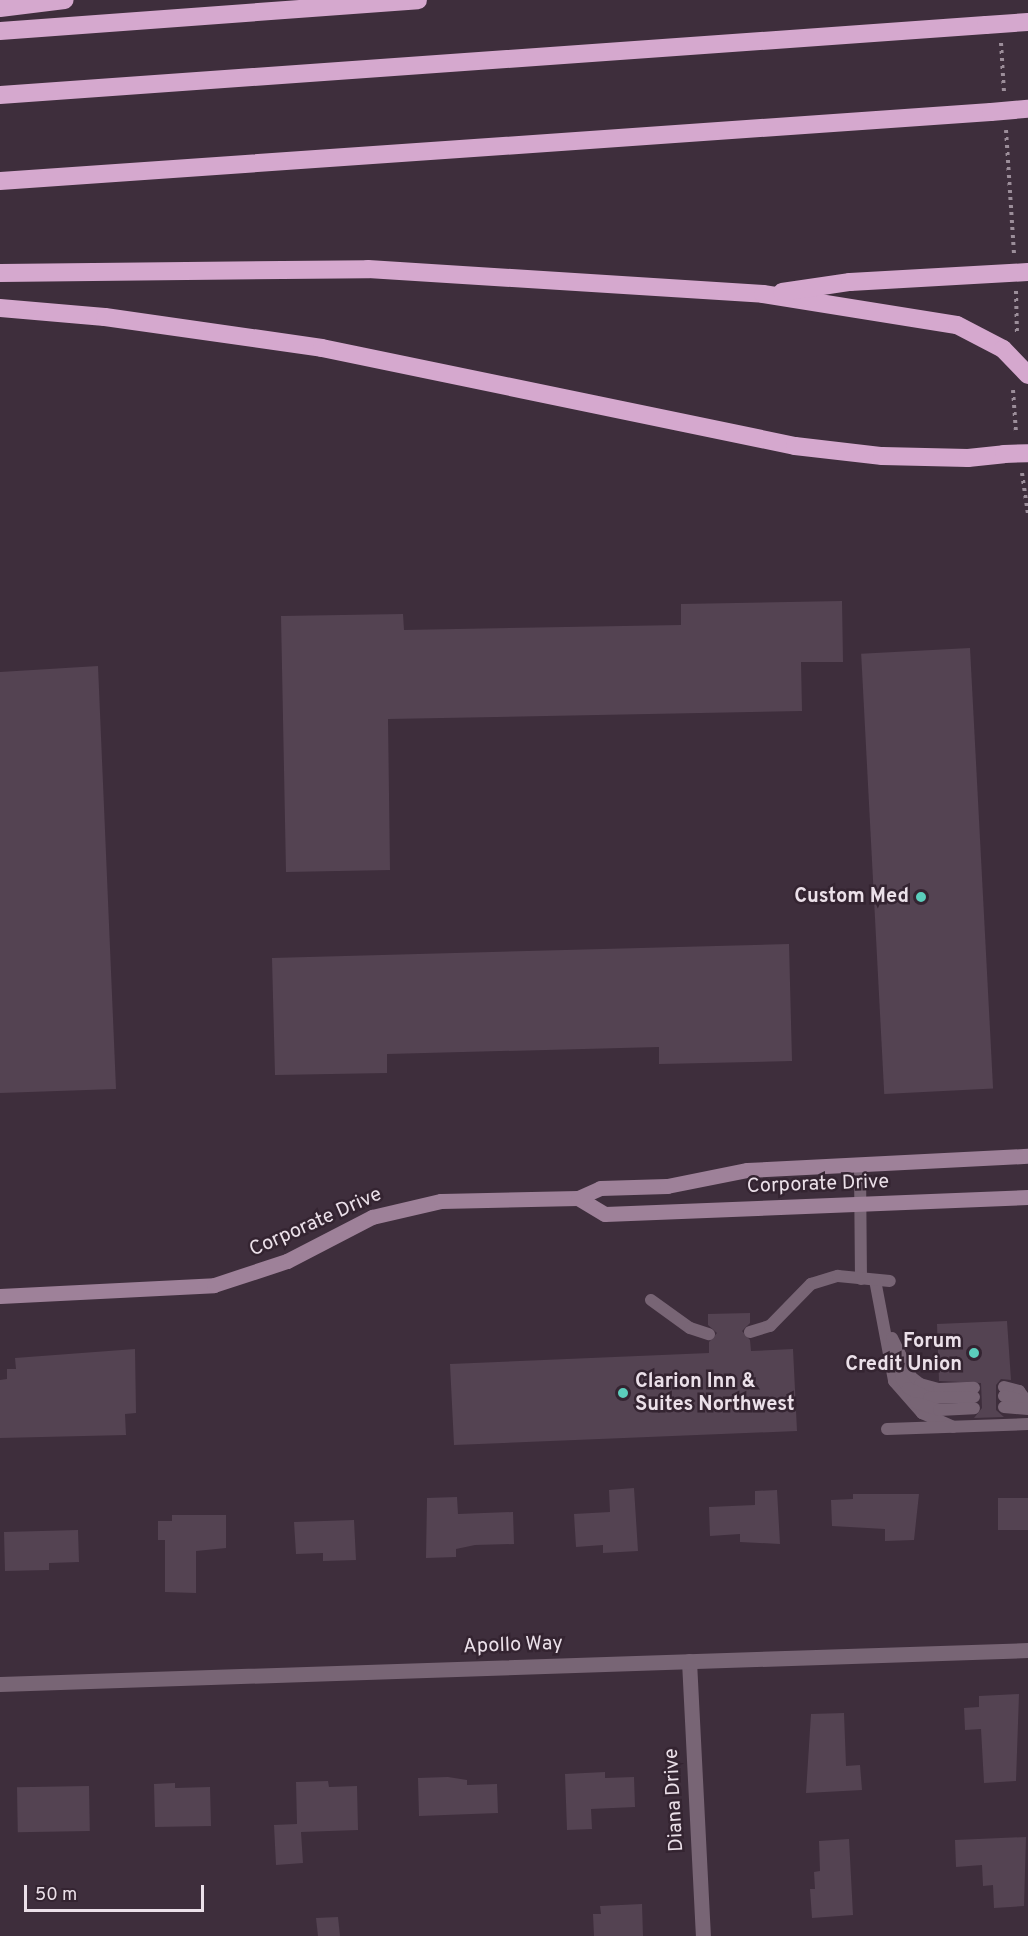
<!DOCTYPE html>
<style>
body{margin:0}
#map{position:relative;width:1028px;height:1936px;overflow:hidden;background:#3e2e3c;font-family:Overpass,sans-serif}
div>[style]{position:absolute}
.building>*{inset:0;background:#544352;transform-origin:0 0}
.path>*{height:4px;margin-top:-2px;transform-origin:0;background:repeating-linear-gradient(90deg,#9c8e9a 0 3px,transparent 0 7.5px)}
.lane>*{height:12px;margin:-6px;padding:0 6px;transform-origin:6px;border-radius:6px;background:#786575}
.street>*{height:15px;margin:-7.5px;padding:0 7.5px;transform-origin:7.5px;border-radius:7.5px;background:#786575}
.secondary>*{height:15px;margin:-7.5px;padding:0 7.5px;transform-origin:7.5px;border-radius:7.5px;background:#9e8199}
.highway>*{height:18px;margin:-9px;padding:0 9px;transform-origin:9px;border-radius:9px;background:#d5a8ce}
.highway-bridge>*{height:18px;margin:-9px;padding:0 9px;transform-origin:9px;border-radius:9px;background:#d5a8ce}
.dots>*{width:16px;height:16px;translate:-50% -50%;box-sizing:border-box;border:3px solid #342431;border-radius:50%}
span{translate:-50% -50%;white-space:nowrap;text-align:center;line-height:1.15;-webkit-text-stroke:5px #342431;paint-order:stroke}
.poi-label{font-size:20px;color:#ebe0e9;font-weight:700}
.right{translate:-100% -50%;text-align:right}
.left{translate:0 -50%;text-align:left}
.street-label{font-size:20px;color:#ebe0e9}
.scale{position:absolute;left:24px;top:1885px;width:180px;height:27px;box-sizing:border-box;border:3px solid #ebe0e9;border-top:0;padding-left:8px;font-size:18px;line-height:21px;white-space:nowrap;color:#ebe0e9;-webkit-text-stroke:4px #342431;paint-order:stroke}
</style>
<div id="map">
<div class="building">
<i style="clip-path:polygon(842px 601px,843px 662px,801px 662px,802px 711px,388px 719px,390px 870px,286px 872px,281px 616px,403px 614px,404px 630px,681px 625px,681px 604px)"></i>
<i style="left:970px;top:648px;width:441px;height:109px;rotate:87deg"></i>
<i style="clip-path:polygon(98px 666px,116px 1089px,0 1093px,0 672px)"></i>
<i style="clip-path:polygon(789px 944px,792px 1061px,659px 1064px,659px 1047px,387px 1054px,387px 1073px,275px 1075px,272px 958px)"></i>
<i style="clip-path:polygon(750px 1313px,750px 1323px,742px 1331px,750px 1340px,751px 1351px,793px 1349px,797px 1431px,454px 1445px,450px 1364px,709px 1353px,709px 1342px,717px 1333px,708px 1325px,708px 1314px)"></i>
<i style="clip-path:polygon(1007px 1321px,1011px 1380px,1001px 1379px,996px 1385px,996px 1410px,1004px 1417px,974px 1418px,982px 1408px,981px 1383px,939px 1381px,937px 1324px)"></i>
<i style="clip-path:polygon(135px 1349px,136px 1413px,125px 1414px,126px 1435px,0 1438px,0 1380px,7px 1379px,7px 1369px,16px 1369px,15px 1358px)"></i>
<i style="clip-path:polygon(634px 1488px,638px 1551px,603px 1553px,603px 1545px,576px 1547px,574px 1514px,610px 1512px,609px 1490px)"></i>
<i style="clip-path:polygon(777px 1490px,780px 1544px,740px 1542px,740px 1534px,710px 1536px,709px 1507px,755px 1505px,755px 1491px)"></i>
<i style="clip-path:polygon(853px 1494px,919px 1494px,914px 1540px,885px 1541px,885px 1529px,832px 1526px,831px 1500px,853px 1499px)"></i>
<i style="clip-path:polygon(457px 1497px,458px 1514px,513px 1512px,514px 1544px,475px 1545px,456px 1549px,456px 1557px,426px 1558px,427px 1498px)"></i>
<i style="left:1028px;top:1498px;width:32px;height:30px;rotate:90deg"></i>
<i style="clip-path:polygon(172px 1515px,226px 1515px,226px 1548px,196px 1551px,196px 1593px,165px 1592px,165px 1540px,158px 1540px,158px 1521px,172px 1521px)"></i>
<i style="clip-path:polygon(354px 1520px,356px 1560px,323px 1561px,323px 1553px,296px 1554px,294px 1522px)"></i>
<i style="clip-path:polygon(78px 1530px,79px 1562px,49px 1563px,49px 1570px,5px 1571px,4px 1532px)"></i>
<i style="clip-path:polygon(1019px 1694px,1016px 1781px,984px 1783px,981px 1729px,965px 1730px,964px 1708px,979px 1707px,979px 1696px)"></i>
<i style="clip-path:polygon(844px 1713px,846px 1766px,860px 1765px,862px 1790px,806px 1793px,811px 1714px)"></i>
<i style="clip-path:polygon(605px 1772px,605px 1778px,634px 1777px,635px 1807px,591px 1809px,592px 1829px,567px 1830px,565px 1774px)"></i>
<i style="clip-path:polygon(448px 1777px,467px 1780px,467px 1785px,497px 1784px,498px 1813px,419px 1816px,418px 1778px)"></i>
<i style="clip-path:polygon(328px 1781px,329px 1787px,357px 1786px,358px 1830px,301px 1832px,303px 1863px,276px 1865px,274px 1825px,297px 1824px,296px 1782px)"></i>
<i style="clip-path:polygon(175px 1783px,175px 1788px,210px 1787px,211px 1826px,155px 1827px,154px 1784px)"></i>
<i style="left:89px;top:1786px;width:45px;height:72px;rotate:89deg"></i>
<i style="clip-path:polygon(1026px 1837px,1024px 1906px,994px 1908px,993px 1885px,983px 1886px,982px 1865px,956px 1867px,955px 1840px)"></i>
<i style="clip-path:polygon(849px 1839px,853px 1915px,812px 1918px,810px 1889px,815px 1889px,814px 1872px,820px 1871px,819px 1841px)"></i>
<i style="clip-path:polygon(642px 1904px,643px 1936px,594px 1936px,593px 1914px,601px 1914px,600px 1906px)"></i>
<i style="clip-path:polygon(338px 1917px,340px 1936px,318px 1936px,316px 1918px)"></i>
</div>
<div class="path">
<i style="left:1001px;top:43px;width:49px;rotate:86.5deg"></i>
<i style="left:1006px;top:130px;width:124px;rotate:86.3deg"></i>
<i style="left:1016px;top:291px;width:44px;rotate:88.7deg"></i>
<i style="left:1013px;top:390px;width:43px;rotate:86deg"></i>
<i style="left:1022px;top:473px;width:41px;rotate:81.7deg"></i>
</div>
<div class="lane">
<i style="left:860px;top:1166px;width:113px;rotate:89.5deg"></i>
<i style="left:875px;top:1280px;width:103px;rotate:79.3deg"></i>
<i style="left:894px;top:1381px;width:43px;rotate:48.8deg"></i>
<i style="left:922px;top:1413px;width:34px;rotate:24deg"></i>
<i style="left:651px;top:1300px;width:48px;rotate:35.7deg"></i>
<i style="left:690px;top:1328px;width:20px;rotate:18deg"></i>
<i style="left:750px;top:1332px;width:21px;rotate:-17deg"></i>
<i style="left:770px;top:1326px;width:59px;rotate:-45.7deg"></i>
<i style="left:811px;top:1284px;width:28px;rotate:-17deg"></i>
<i style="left:838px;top:1276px;width:52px;rotate:5.5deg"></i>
<i style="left:892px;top:1338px;width:43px;rotate:64deg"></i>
<i style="left:911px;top:1377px;width:11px;rotate:38deg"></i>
<i style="left:920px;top:1384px;width:20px;rotate:15deg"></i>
<i style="left:939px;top:1389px;width:35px;rotate:-2deg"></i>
<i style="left:901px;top:1378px;width:12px;rotate:55deg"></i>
<i style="left:908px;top:1388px;width:23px;rotate:25deg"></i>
<i style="left:929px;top:1398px;width:45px;rotate:-1.3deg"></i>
<i style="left:1004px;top:1387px;width:16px;rotate:15deg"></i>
<i style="left:1019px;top:1391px;width:15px;rotate:53deg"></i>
<i style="left:1004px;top:1396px;width:23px;rotate:15deg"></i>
<i style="left:916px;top:1403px;width:24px;rotate:17deg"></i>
<i style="left:939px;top:1410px;width:35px;rotate:-3deg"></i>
<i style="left:1004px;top:1407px;width:24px;rotate:5deg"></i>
<i style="left:887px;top:1429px;width:141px;rotate:-2deg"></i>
</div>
<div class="street">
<i style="left:689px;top:1661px;width:275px;rotate:87.1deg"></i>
<i style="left:0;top:1684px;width:1029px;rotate:-1.89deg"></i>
</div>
<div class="secondary">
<i style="left:578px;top:1198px;width:31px;rotate:31deg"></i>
<i style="left:605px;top:1214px;width:423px;rotate:-2.3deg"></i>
<i style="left:0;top:1296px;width:214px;rotate:-2.9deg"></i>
<i style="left:214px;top:1285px;width:77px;rotate:-18.2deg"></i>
<i style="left:287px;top:1261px;width:96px;rotate:-27.4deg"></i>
<i style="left:372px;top:1217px;width:71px;rotate:-13.1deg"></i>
<i style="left:441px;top:1201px;width:137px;rotate:-1.3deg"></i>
<i style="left:578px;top:1198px;width:24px;rotate:-24deg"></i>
<i style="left:600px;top:1188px;width:67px;rotate:-1.7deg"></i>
<i style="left:667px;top:1186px;width:82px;rotate:-11.3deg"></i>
<i style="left:747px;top:1170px;width:281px;rotate:-2.9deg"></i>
</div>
<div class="highway">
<i style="left:0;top:8px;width:65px;rotate:-7deg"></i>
<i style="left:0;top:31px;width:419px;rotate:-4.2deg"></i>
<i style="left:0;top:95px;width:988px;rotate:-4.06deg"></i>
<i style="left:0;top:181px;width:993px;rotate:-3.98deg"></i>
<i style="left:0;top:273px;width:368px;rotate:-0.6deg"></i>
<i style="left:368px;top:269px;width:396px;rotate:3.6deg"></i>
<i style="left:763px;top:294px;width:196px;rotate:9.1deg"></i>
<i style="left:957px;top:325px;width:52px;rotate:27.6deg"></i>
<i style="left:1003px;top:349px;width:36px;rotate:46deg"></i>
<i style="left:782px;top:292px;width:69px;rotate:-8.4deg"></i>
<i style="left:850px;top:282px;width:178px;rotate:-3.2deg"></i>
<i style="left:0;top:308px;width:105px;rotate:4.9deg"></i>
<i style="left:105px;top:317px;width:219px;rotate:8.1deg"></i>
<i style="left:322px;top:348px;width:483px;rotate:11.7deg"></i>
<i style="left:795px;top:446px;width:88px;rotate:6.6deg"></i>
<i style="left:882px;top:456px;width:86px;rotate:1.3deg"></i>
<i style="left:968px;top:458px;width:36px;rotate:-6deg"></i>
</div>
<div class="highway-bridge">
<i style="left:986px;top:25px;width:42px;rotate:-4.1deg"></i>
<i style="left:991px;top:112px;width:37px;rotate:-5deg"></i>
<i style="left:1004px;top:454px;width:24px;rotate:-2deg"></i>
</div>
<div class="dots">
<i style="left:921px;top:897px;background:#5bcebc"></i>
<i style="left:974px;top:1353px;background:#5bcebc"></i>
<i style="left:623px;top:1393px;background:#5bcebc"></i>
</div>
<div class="poi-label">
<span class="right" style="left:909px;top:897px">Custom Med</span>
<span class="right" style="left:962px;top:1354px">Forum<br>Credit Union</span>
<span class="left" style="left:635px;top:1394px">Clarion Inn &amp;<br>Suites Northwest</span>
</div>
<div class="street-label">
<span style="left:818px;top:1185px;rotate:-2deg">Corporate Drive</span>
<span style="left:316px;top:1223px;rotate:-24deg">Corporate Drive</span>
<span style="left:513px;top:1646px;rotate:-2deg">Apollo Way</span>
<span style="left:675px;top:1800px;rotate:-93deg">Diana Drive</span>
</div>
<div class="scale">50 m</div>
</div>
